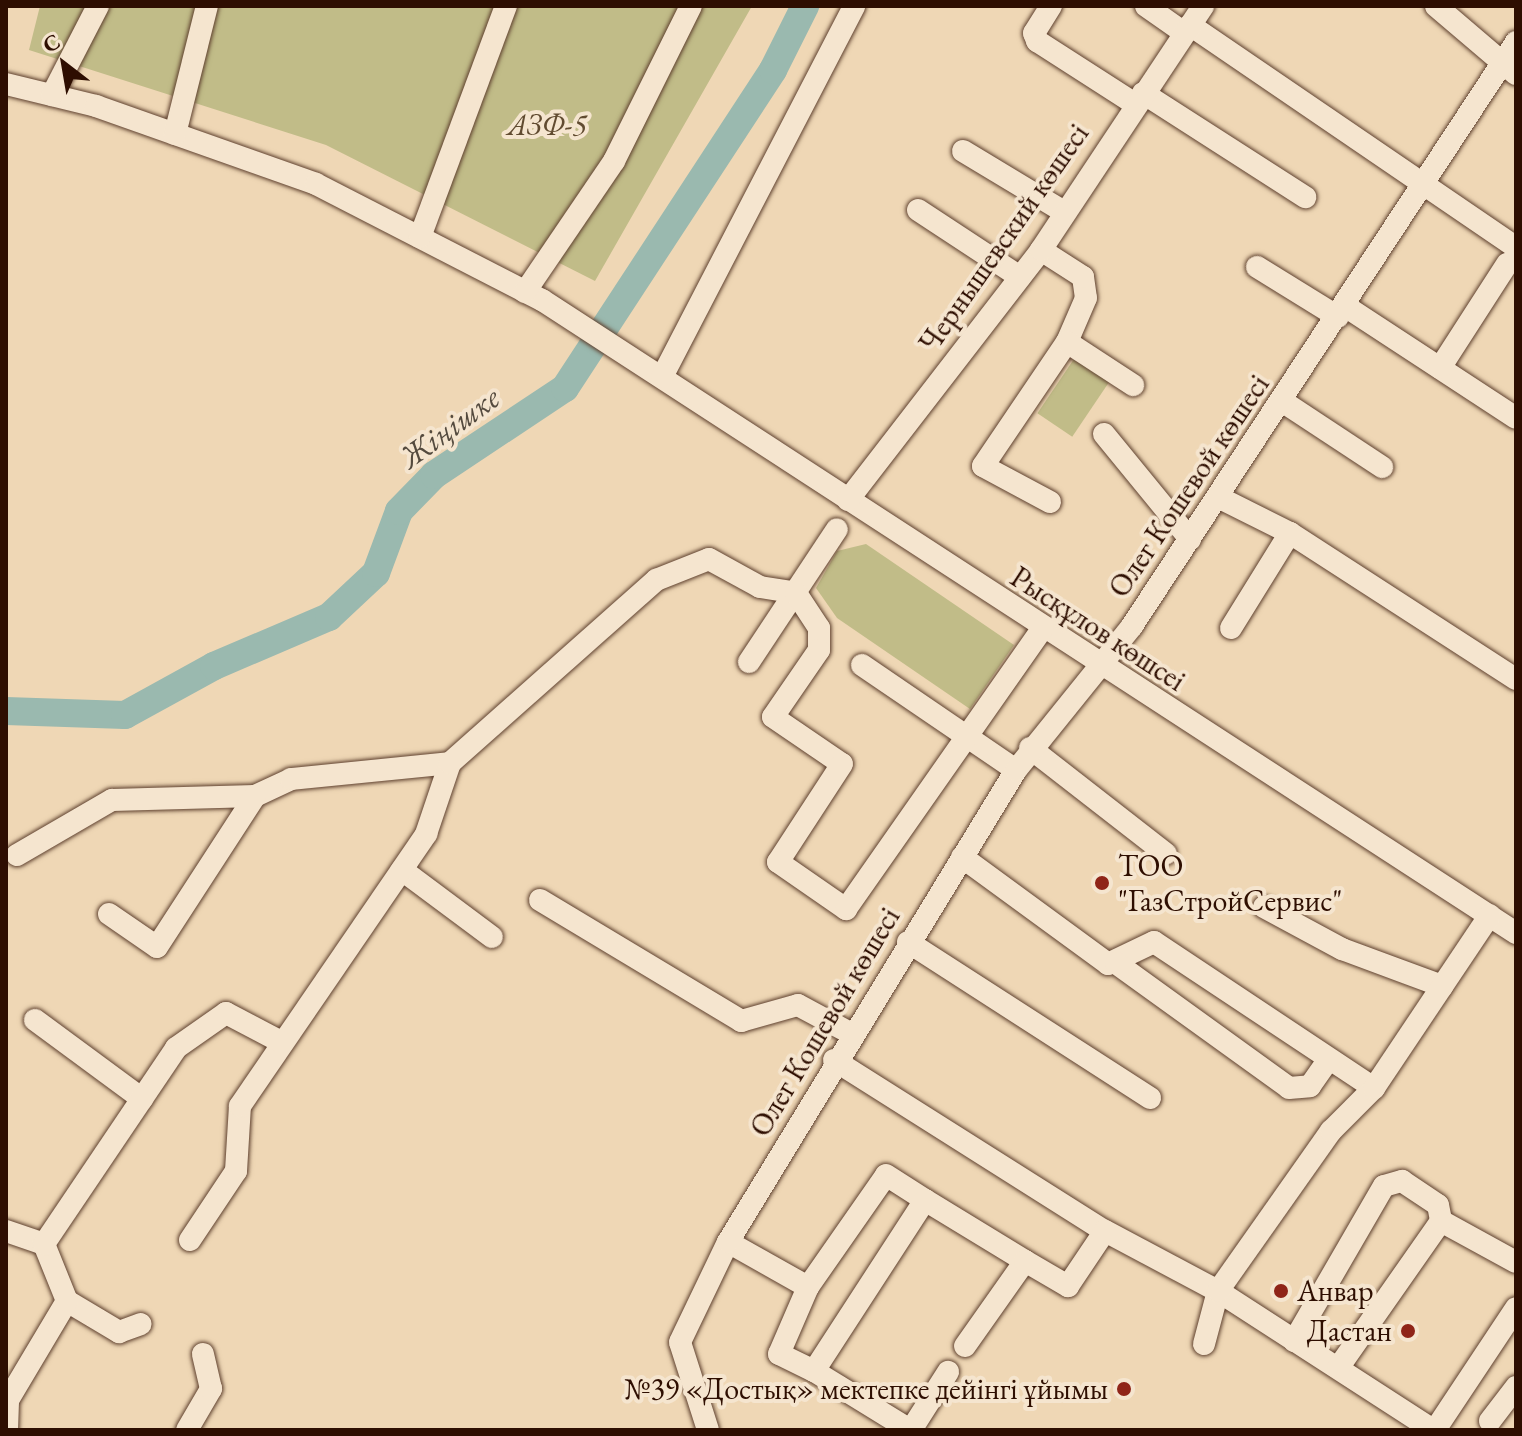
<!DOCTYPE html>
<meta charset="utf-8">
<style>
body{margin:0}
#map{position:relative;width:1522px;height:1436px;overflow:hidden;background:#efd7b5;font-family:"EB Garamond",serif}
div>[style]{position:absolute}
.green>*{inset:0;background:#c1bc88;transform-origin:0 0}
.river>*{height:28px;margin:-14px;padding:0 14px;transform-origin:14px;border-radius:14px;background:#9ab9af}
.roads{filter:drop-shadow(0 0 2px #5e402e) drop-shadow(0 0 2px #5e402e)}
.minor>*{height:22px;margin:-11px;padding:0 11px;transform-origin:11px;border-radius:11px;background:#f5e5cf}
.dots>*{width:22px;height:22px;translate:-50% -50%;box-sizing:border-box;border:4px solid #f5e5cf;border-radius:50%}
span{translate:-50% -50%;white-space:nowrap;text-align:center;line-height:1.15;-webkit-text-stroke:8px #f5e5cf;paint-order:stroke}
.park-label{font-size:30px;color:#614b30;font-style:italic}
.street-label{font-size:30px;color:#2e0e01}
.poi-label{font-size:30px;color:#2e0e01}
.left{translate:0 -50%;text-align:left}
.right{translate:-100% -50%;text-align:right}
.water-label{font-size:32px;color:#544a3e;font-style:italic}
.frame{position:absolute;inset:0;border:8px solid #2e0e01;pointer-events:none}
.north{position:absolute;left:24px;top:24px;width:80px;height:80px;-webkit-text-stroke:6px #f5e5cf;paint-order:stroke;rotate:329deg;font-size:22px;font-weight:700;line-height:32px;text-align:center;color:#2e0e01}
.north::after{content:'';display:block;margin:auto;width:28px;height:36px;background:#2e0e01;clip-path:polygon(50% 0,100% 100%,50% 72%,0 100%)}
</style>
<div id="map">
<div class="green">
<i style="clip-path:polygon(40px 6px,752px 6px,595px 281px,326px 145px,29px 50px)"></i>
<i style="left:1076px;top:356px;width:42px;height:69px;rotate:34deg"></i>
<i style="clip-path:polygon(866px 544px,1014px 645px,970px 709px,837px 618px,816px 588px,837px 551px)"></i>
</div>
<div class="river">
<i style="left:6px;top:711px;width:119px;rotate:1.9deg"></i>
<i style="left:125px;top:715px;width:102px;rotate:-28.8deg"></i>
<i style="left:214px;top:666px;width:125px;rotate:-23.1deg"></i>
<i style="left:329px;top:617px;width:64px;rotate:-43.1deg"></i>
<i style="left:376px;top:573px;width:66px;rotate:-69.6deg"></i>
<i style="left:399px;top:511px;width:50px;rotate:-45.8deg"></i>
<i style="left:434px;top:475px;width:157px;rotate:-33.6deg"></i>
<i style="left:565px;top:388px;width:380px;rotate:-56.8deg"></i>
<i style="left:773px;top:70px;width:72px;rotate:-63.4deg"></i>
</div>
<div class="roads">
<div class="minor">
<i style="left:1051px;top:6px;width:32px;rotate:122deg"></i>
<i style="left:1034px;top:33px;width:9px;rotate:69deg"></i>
<i style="left:1037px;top:41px;width:117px;rotate:32.7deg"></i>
<i style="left:1146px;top:6px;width:45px;rotate:35.1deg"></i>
<i style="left:1436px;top:6px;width:105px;rotate:40.4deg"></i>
<i style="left:1190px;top:25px;width:394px;rotate:34.3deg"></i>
<i style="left:6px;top:84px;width:93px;rotate:13.7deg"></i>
<i style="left:96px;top:106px;width:233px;rotate:19.5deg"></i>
<i style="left:316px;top:184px;width:254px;rotate:27.2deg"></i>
<i style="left:542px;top:300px;width:1162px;rotate:33.02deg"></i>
<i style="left:1143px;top:93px;width:193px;rotate:32.7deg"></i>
<i style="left:52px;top:95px;width:100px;rotate:-62.7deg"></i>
<i style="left:175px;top:134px;width:132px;rotate:-76deg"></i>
<i style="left:963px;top:151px;width:118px;rotate:31.1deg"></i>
<i style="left:918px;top:210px;width:122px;rotate:33.3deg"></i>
<i style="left:420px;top:237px;width:246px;rotate:-69.6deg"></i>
<i style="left:1041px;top:250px;width:50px;rotate:32.7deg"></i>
<i style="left:1083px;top:277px;width:21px;rotate:82deg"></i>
<i style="left:1086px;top:298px;width:48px;rotate:113.4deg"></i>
<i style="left:1257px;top:267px;width:95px;rotate:31.7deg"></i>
<i style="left:525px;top:292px;width:158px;rotate:-55.8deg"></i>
<i style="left:614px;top:161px;width:173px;rotate:-63.6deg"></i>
<i style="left:1345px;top:306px;width:204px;rotate:33.2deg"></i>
<i style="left:1440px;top:368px;width:124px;rotate:-57.2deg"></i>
<i style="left:662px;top:377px;width:418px;rotate:-62.6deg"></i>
<i style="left:1282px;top:401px;width:120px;rotate:33.4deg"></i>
<i style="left:1104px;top:434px;width:136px;rotate:50.7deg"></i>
<i style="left:1218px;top:497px;width:80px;rotate:26.6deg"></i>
<i style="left:1290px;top:533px;width:269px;rotate:32.9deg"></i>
<i style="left:848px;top:500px;width:316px;rotate:-52.3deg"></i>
<i style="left:1041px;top:250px;width:293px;rotate:-56.4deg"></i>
<i style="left:1050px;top:502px;width:76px;rotate:-151.8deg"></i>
<i style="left:983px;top:466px;width:150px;rotate:-55.9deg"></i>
<i style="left:1067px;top:342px;width:79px;rotate:33.1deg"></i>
<i style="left:1231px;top:628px;width:112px;rotate:-58.2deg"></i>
<i style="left:749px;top:662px;width:159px;rotate:-56.5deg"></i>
<i style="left:862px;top:665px;width:186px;rotate:34.3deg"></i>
<i style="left:1030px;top:748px;width:172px;rotate:37.9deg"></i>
<i style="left:17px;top:855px;width:110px;rotate:-30.1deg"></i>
<i style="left:112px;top:800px;width:143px;rotate:-1.6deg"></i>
<i style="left:255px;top:796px;width:40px;rotate:-25deg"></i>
<i style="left:291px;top:779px;width:160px;rotate:-5.7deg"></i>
<i style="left:962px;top:857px;width:181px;rotate:36.2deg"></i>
<i style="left:1108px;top:964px;width:51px;rotate:-25.6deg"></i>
<i style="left:1154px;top:942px;width:264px;rotate:33.6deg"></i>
<i style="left:402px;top:870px;width:112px;rotate:36.7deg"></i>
<i style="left:540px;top:900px;width:235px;rotate:31deg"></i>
<i style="left:741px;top:1021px;width:59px;rotate:-15.7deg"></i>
<i style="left:798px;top:1005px;width:61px;rotate:28.2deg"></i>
<i style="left:1264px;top:907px;width:89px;rotate:28.3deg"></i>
<i style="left:1342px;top:949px;width:107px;rotate:20.3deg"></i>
<i style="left:109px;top:914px;width:58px;rotate:34.5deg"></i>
<i style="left:157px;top:947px;width:180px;rotate:-57deg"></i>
<i style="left:908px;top:942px;width:288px;rotate:32.8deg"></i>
<i style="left:1116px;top:963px;width:213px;rotate:35.8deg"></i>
<i style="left:1289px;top:1088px;width:21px;rotate:-5deg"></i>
<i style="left:1310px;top:1086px;width:33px;rotate:-55deg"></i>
<i style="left:35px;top:1020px;width:133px;rotate:36.4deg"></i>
<i style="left:834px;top:1060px;width:320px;rotate:32.3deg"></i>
<i style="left:1105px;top:1231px;width:128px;rotate:28deg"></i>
<i style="left:1218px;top:1291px;width:256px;rotate:32.9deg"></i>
<i style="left:925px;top:1200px;width:117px;rotate:31.4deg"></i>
<i style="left:1025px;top:1261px;width:104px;rotate:125.2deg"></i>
<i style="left:1441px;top:1221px;width:85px;rotate:28.7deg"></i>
<i style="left:6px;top:1231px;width:40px;rotate:18.9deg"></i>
<i style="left:190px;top:1240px;width:83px;rotate:-56.3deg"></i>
<i style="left:236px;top:1171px;width:65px;rotate:-86.5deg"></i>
<i style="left:240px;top:1106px;width:330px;rotate:-55.6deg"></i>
<i style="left:426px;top:834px;width:75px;rotate:-71.3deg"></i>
<i style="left:450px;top:763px;width:276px;rotate:-41.6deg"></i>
<i style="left:656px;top:580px;width:57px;rotate:-21.6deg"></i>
<i style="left:709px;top:559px;width:58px;rotate:28.8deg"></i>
<i style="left:760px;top:587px;width:36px;rotate:9deg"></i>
<i style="left:796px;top:593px;width:42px;rotate:56.7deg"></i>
<i style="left:819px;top:628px;width:22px;rotate:90deg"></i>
<i style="left:819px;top:650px;width:81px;rotate:124.5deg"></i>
<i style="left:773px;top:717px;width:83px;rotate:34.3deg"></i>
<i style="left:842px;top:764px;width:117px;rotate:123.1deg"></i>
<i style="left:778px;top:862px;width:83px;rotate:34.7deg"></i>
<i style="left:846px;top:909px;width:342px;rotate:-55deg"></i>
<i style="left:728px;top:1242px;width:92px;rotate:29.4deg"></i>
<i style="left:808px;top:1287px;width:136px;rotate:-55.1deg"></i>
<i style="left:886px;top:1175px;width:46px;rotate:32.7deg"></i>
<i style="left:925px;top:1200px;width:204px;rotate:123deg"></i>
<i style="left:814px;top:1371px;width:39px;rotate:-154deg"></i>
<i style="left:779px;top:1354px;width:73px;rotate:-66.6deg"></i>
<i style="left:1025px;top:1261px;width:50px;rotate:30.2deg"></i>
<i style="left:1068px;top:1286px;width:66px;rotate:-56.1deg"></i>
<i style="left:67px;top:1301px;width:61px;rotate:30.8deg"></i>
<i style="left:119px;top:1332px;width:23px;rotate:-20deg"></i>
<i style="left:1294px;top:1341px;width:179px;rotate:-59.9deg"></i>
<i style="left:1384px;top:1186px;width:19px;rotate:-16deg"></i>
<i style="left:1402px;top:1181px;width:43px;rotate:33.7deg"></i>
<i style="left:1438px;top:1205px;width:16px;rotate:79deg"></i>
<i style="left:1441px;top:1221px;width:179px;rotate:125deg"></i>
<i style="left:1204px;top:1344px;width:55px;rotate:-75.2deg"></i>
<i style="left:1218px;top:1291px;width:196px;rotate:-54.8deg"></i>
<i style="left:1331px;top:1131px;width:61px;rotate:-45deg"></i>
<i style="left:1374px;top:1088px;width:208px;rotate:-56.2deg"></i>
<i style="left:814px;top:1371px;width:113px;rotate:31.6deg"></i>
<i style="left:1490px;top:1421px;width:43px;rotate:-52.6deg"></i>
<i style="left:7px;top:1430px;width:30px;rotate:-88deg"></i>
<i style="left:8px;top:1400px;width:115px;rotate:-59.2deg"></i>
<i style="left:67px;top:1301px;width:61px;rotate:-112deg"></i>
<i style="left:44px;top:1244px;width:236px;rotate:-56deg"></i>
<i style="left:176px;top:1048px;width:61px;rotate:-35deg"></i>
<i style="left:226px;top:1013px;width:64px;rotate:27.8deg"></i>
<i style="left:187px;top:1430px;width:48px;rotate:-59.7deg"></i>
<i style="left:211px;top:1389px;width:36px;rotate:-103deg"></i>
<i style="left:708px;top:1430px;width:92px;rotate:-107.7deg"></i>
<i style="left:680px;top:1342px;width:111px;rotate:-64.4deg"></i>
<i style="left:728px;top:1242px;width:553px;rotate:-58.61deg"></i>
<i style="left:1016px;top:770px;width:185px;rotate:-51.1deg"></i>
<i style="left:1132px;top:626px;width:699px;rotate:-56.67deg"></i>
<i style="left:911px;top:1430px;width:69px;rotate:-57.5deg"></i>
<i style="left:1435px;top:1430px;width:146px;rotate:-56.4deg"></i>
</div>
</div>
<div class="dots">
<i style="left:1102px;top:883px;background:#8f2418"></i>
<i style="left:1281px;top:1291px;background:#8f2418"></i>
<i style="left:1408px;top:1331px;background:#8f2418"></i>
<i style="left:1124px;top:1389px;background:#8f2418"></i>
</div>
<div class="park-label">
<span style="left:547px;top:125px">АЗФ-5</span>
</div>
<div class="street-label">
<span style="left:1004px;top:238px;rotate:-55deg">Чернышевский көшесі</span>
<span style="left:1189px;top:486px;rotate:-56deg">Олег Кошевой көшесі</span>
<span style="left:1098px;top:629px;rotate:33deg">Рысқұлов көшсеі</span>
<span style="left:825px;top:1022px;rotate:-59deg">Олег Кошевой көшесі</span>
</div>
<div class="poi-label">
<span class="left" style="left:1118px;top:883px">ТОО<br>"ГазСтройСервис"</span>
<span class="left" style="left:1297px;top:1291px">Анвар</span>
<span class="right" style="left:1392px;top:1331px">Дастан</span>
<span class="right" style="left:1108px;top:1389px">№39 «Достық» мектепке дейінгі ұйымы</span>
</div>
<div class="water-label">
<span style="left:450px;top:427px;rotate:-36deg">Жіңішке</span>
</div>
<div class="frame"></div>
<div class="north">С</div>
</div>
